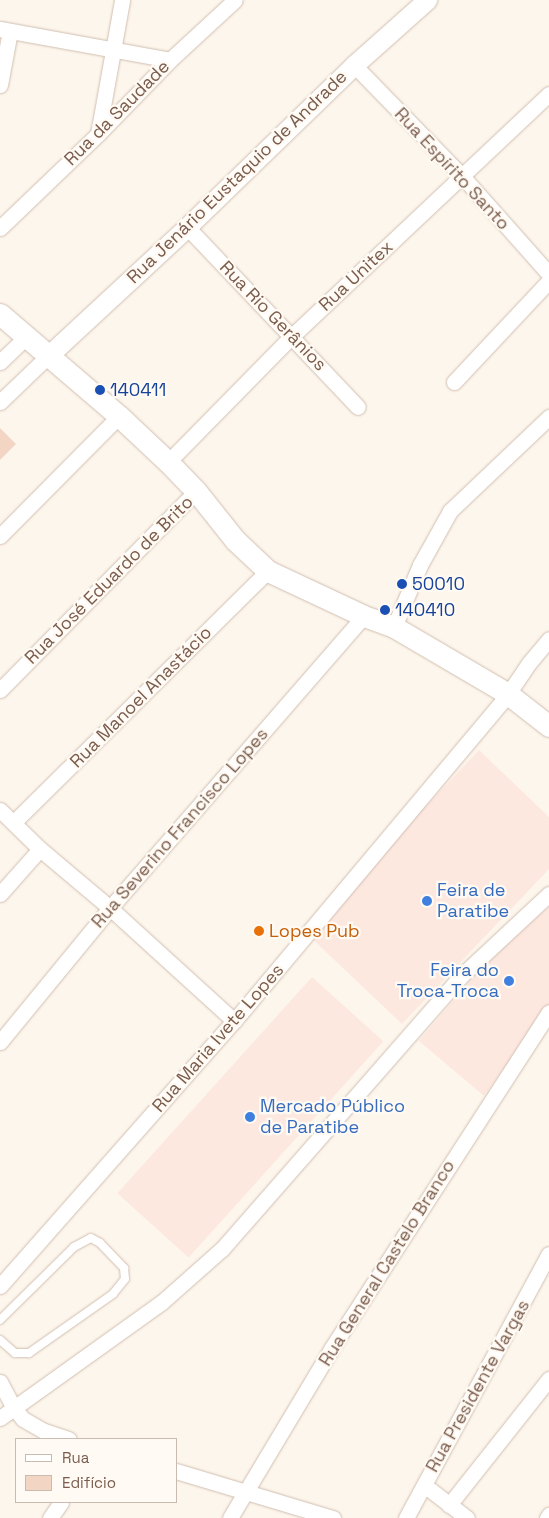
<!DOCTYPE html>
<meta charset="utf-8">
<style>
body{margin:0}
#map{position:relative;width:549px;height:1518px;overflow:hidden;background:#fdf6ec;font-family:"Space Grotesk",sans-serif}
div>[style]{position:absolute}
.commercial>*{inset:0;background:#fde8e0;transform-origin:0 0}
.building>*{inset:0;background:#f3d5c3}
.roads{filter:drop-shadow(0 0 1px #d1beb0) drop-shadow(0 0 1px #d1beb0)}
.service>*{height:8px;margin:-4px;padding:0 4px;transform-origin:4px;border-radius:4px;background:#fff}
.minor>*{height:15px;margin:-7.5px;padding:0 7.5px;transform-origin:7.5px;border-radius:7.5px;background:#fff}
.tertiary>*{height:19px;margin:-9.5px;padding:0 9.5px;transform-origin:9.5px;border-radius:9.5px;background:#fff}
.secondary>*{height:21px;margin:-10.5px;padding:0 10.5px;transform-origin:10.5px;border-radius:10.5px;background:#fff}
.dots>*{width:14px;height:14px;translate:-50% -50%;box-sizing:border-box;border:2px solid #fffaf3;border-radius:50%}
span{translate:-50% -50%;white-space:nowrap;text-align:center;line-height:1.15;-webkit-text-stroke:4.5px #fffaf3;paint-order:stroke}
.street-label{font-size:18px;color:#7a5c4d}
.transit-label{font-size:18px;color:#164399}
.left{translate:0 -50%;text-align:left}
.shop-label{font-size:18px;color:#366cbe}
.right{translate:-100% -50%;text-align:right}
.food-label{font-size:18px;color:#c56008}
.legend{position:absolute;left:15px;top:1438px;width:162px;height:65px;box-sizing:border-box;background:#fffaf3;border:1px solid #cabbb1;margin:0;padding:6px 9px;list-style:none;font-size:15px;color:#7a5c4d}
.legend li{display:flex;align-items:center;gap:10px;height:25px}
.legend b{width:25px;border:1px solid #cabbb1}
</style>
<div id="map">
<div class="commercial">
<i style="clip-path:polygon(479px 750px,549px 817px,549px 869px,402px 1024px,306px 933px)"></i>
<i style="clip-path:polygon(549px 907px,549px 1006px,484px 1096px,419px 1041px,490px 957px)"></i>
<i style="left:312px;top:977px;width:96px;height:291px;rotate:42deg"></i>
</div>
<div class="building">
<i style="clip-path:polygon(0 428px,16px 444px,0 460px)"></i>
</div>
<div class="roads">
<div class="service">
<i style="left:0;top:1320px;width:104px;rotate:-44.6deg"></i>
<i style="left:74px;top:1247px;width:19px;rotate:-28deg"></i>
<i style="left:91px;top:1238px;width:10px;rotate:29deg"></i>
<i style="left:100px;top:1243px;width:35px;rotate:46deg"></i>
<i style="left:124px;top:1268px;width:11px;rotate:85deg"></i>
<i style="left:125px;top:1279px;width:19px;rotate:129deg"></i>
<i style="left:113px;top:1294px;width:103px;rotate:144.9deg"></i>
<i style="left:29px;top:1353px;width:14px;rotate:180deg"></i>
<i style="left:15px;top:1353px;width:20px;rotate:-139deg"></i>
</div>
<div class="minor">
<i style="left:0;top:29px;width:173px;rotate:10.3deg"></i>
<i style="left:354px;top:65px;width:155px;rotate:45.8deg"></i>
<i style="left:462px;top:176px;width:131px;rotate:48.4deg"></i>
<i style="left:0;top:85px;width:55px;rotate:-79.5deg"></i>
<i style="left:98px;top:134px;width:136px;rotate:-79.8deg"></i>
<i style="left:187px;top:227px;width:248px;rotate:46.5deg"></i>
<i style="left:0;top:228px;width:136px;rotate:-43.8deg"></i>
<i style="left:98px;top:134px;width:103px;rotate:-45.8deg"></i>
<i style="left:170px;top:60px;width:88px;rotate:-42.7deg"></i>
<i style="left:0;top:362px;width:37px;rotate:-44deg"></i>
<i style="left:454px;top:382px;width:139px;rotate:-46.8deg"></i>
<i style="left:0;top:402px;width:68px;rotate:-43.8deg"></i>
<i style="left:168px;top:462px;width:177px;rotate:-45.5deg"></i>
<i style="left:292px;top:336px;width:353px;rotate:-43.3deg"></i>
<i style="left:0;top:536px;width:169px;rotate:-45.2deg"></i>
<i style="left:394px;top:627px;width:67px;rotate:-67.2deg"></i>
<i style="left:420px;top:565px;width:62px;rotate:-60.9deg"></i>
<i style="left:450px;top:511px;width:137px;rotate:-43.5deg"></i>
<i style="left:0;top:690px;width:279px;rotate:-45.4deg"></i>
<i style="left:0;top:810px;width:56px;rotate:44.3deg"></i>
<i style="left:40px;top:849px;width:92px;rotate:40.1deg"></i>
<i style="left:110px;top:908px;width:168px;rotate:42.3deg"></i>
<i style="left:14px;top:822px;width:357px;rotate:-44.7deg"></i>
<i style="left:0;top:894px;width:60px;rotate:-48.4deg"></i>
<i style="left:0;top:1042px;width:173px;rotate:-50.6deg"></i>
<i style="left:110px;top:908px;width:387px;rotate:-49deg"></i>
<i style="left:0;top:1286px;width:354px;rotate:-48.6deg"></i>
<i style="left:234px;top:1021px;width:427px;rotate:-50deg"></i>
<i style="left:508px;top:694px;width:37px;rotate:-56deg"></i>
<i style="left:529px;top:663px;width:31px;rotate:-50deg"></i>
<i style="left:0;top:1382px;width:30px;rotate:62deg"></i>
<i style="left:14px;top:1408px;width:14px;rotate:51deg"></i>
<i style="left:23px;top:1419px;width:24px;rotate:30deg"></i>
<i style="left:44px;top:1431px;width:26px;rotate:18deg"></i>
<i style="left:0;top:1418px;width:199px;rotate:-35.6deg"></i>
<i style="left:162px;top:1302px;width:80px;rotate:-41.5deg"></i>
<i style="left:222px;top:1249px;width:364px;rotate:-48.8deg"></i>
<i style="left:462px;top:975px;width:119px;rotate:-43deg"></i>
<i style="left:176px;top:1471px;width:164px;rotate:16.7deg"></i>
<i style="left:424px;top:1485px;width:54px;rotate:37.5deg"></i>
<i style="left:449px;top:1505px;width:161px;rotate:-51.6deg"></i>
<i style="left:50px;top:1518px;width:19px;rotate:-55deg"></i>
<i style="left:230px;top:1518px;width:197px;rotate:-59.1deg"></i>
<i style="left:331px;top:1349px;width:401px;rotate:-57.1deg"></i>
<i style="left:406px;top:1518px;width:300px;rotate:-61.6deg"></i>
<i style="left:547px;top:1518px;width:4px;rotate:-56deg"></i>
</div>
<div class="tertiary">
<i style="left:49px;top:355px;width:188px;rotate:-42.8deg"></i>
<i style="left:187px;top:227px;width:233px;rotate:-44.1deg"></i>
<i style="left:354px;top:65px;width:98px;rotate:-41.7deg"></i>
</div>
<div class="secondary">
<i style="left:0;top:314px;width:157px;rotate:40.6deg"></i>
<i style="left:119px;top:416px;width:67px;rotate:43.2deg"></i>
<i style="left:168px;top:462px;width:40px;rotate:46deg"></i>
<i style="left:196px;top:491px;width:63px;rotate:51.5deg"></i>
<i style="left:235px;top:540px;width:45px;rotate:43.2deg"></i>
<i style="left:268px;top:571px;width:106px;rotate:25.1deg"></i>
<i style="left:364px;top:616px;width:32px;rotate:20deg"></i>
<i style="left:394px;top:627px;width:132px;rotate:30.4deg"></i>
<i style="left:508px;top:694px;width:52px;rotate:38deg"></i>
</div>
</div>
<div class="dots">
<i style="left:100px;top:390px;background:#1a4fb4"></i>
<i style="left:402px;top:584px;background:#1a4fb4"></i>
<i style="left:385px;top:610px;background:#1a4fb4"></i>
<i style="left:427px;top:901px;background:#3f7fe0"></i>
<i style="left:259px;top:931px;background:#e8710a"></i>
<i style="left:509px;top:981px;background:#3f7fe0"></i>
<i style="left:250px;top:1117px;background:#3f7fe0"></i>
</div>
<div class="street-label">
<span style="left:117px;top:113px;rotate:-45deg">Rua da Saudade</span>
<span style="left:452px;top:169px;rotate:47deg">Rua Espírito Santo</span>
<span style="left:237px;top:177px;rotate:-44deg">Rua Jenário Eustaquio de Andrade</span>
<span style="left:356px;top:276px;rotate:-43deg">Rua Unitex</span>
<span style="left:273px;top:316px;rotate:46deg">Rua Rio Gerânios</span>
<span style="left:109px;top:580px;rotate:-45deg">Rua José Eduardo de Brito</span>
<span style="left:141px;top:697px;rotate:-45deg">Rua Manoel Anastácio</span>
<span style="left:180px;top:828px;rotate:-49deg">Rua Severino Francisco Lopes</span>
<span style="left:218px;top:1038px;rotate:-49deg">Rua Maria Ivete Lopes</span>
<span style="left:387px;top:1263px;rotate:-58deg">Rua General Castelo Branco</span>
<span style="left:478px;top:1386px;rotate:-61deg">Rua Presidente Vargas</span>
</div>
<div class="transit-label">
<span class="left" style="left:110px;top:390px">140411</span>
<span class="left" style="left:412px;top:584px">50010</span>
<span class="left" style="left:395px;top:610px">140410</span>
</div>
<div class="shop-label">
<span class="left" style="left:437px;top:901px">Feira de<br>Paratibe</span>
<span class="right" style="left:499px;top:981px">Feira do<br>Troca-Troca</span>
<span class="left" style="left:260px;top:1117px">Mercado Público<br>de Paratibe</span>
</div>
<div class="food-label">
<span class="left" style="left:269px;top:931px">Lopes Pub</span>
</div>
<ul class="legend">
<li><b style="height:6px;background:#fff"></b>Rua</li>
<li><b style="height:14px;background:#f3d5c3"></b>Edifício</li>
</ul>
</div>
